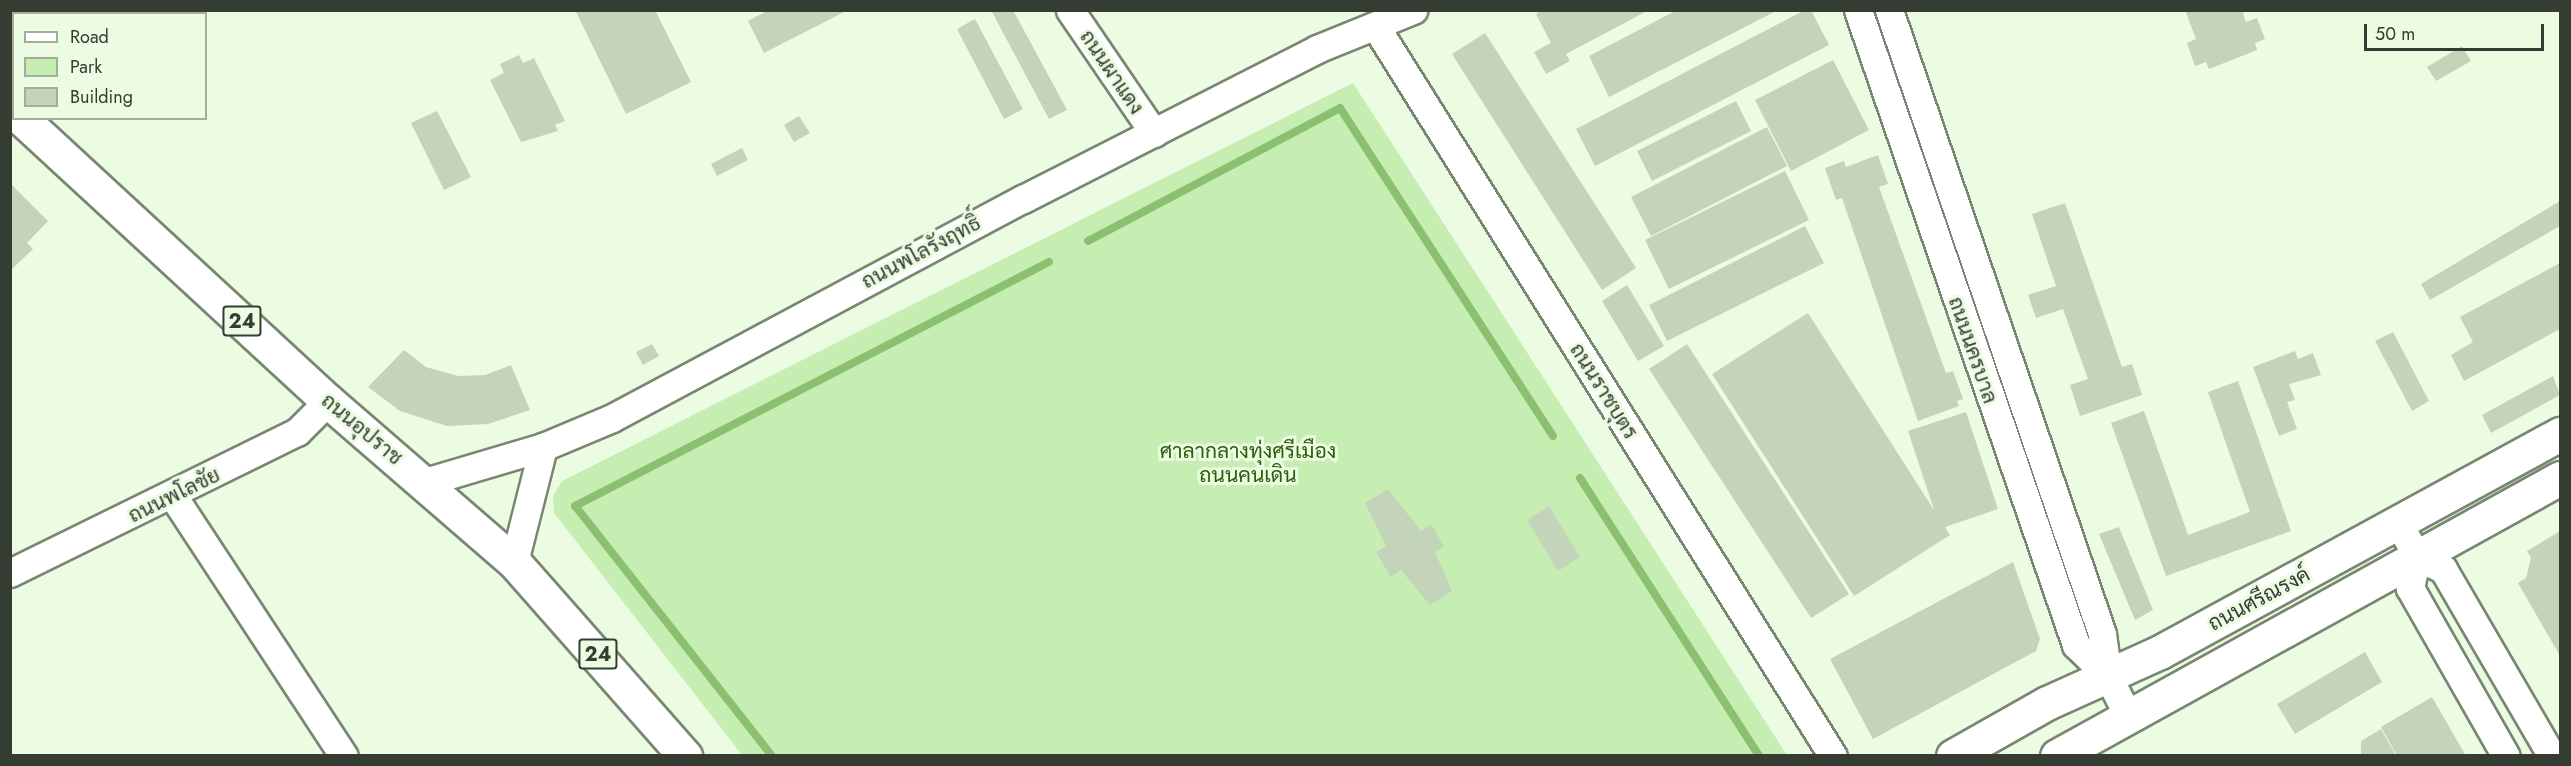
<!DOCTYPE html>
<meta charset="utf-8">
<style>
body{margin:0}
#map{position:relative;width:2571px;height:766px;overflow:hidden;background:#ebfce3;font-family:Jost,Sarabun,sans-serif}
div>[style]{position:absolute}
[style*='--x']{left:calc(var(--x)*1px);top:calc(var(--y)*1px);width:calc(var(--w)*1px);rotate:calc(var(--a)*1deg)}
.green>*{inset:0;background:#c6eeb3}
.stream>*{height:8px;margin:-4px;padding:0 4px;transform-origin:4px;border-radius:4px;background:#8bc070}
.building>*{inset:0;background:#c3d4bb}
.roads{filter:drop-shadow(2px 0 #788771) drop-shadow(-2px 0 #788771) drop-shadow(0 2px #788771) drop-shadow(0 -2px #788771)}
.minor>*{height:27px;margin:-13.5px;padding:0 13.5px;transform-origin:13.5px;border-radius:13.5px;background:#fff}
.major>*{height:33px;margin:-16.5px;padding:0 16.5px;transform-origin:16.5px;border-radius:16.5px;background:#fff}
span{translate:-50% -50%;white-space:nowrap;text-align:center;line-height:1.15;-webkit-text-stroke:6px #ebfce3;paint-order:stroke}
.shield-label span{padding:2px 4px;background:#ebfce3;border:2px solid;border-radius:4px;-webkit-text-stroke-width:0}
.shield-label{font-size:20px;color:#353c32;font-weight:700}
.street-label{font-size:21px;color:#353c32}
.park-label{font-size:21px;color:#2e5e09}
.frame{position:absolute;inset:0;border:12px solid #353c32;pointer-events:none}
.legend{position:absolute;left:12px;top:12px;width:195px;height:108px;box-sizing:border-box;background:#ebfce3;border:2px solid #a2af9c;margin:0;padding:8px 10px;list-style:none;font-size:18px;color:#353c32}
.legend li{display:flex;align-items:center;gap:12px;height:30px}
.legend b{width:30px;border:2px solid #a2af9c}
.scale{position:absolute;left:2364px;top:24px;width:180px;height:27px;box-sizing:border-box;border:3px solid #353c32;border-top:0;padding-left:8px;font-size:18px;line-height:21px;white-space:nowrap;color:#353c32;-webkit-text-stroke:4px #ebfce3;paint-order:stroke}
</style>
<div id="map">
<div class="green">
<div style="clip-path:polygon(1353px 83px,1787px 755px,742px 755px,554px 513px,553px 496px,562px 481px)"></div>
</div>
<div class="stream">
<div style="--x:1088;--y:241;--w:285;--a:-27.8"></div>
<div style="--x:1340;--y:108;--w:391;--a:57"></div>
<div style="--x:1580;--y:478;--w:331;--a:57.2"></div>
<div style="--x:772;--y:756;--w:318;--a:-128.2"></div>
<div style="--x:575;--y:506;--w:533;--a:-27.24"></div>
</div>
<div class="building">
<div style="clip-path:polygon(575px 10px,655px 10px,691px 82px,626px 114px)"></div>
<div style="clip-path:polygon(769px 10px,848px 10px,764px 53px,748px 21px)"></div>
<div style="clip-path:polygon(991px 10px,1013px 10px,1067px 110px,1049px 119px)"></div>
<div style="clip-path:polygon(1542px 10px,1649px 10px,1566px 54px,1570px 61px,1546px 74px,1534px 52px,1551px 43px,1536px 14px)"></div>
<div style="clip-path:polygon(1677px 10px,1778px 10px,1609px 97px,1589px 56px)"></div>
<div style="clip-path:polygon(1805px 10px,1811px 10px,1829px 45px,1595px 166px,1576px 129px)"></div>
<div style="clip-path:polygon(2185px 10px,2242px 10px,2246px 22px,2257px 18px,2265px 39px,2255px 43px,2257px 50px,2209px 69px,2206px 62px,2195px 66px,2187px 43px,2196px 39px)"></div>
<div style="clip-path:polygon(975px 19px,1023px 109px,1004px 119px,957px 29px)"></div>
<div style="clip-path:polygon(1485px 33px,1636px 268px,1602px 290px,1452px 54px)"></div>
<div style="clip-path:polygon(2462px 46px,2471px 61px,2436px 81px,2427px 67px)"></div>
<div style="clip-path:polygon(519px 55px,523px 63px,534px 58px,565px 121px,555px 125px,558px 131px,521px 142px,490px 80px,504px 73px,500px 64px)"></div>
<div style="clip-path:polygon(1833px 60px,1869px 130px,1791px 171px,1755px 100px)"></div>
<div style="clip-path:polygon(1736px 101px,1751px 131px,1652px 181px,1637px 151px)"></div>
<div style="clip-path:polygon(437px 111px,471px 177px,444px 190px,411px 123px)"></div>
<div style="clip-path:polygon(799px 116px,810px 133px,794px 142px,784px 125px)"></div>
<div style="clip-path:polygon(1767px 127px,1787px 166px,1651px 236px,1631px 197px)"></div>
<div style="clip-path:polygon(742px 148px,748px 160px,717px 176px,711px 164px)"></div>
<div style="clip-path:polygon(1878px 155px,1888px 184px,1879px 187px,1946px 373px,1953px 371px,1963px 399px,1957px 401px,1959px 406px,1918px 421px,1842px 198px,1836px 200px,1825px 168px,1844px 161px,1846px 167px)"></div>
<div style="clip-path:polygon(1785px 171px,1809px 220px,1669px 289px,1645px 240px)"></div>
<div style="clip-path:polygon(10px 183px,48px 221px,27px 243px,33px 249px,10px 271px)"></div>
<div style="clip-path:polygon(2560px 201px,2560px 226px,2430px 300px,2421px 284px)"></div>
<div style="clip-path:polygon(2065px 203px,2122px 367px,2132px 364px,2142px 395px,2080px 416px,2070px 385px,2088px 379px,2063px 309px,2036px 318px,2028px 295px,2056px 286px,2032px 214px)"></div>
<div style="clip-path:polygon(1805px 226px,1824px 263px,1667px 341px,1649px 305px)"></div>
<div style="clip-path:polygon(2560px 263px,2560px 329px,2464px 381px,2451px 355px,2473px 342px,2460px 317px)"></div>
<div style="clip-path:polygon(1627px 285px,1664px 346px,1638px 361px,1602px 301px)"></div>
<div style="clip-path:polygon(1808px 313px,1934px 510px,1908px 431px,1966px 412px,1998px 509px,1945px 527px,1950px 535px,1854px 596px,1712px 374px)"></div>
<div style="clip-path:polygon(2393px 332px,2429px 401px,2412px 411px,2375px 341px)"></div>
<div style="clip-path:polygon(652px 344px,659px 356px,643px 365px,636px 352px)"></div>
<div style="clip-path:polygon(1687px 344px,1849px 594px,1811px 618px,1649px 369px)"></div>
<div style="clip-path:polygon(404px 350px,426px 367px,458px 376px,485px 375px,511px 365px,530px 410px,488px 424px,447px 426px,400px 411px,368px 387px)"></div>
<div style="clip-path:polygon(2295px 351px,2298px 359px,2313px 353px,2321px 375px,2289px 384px,2295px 400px,2287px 402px,2297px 429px,2279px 436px,2253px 367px)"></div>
<div style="clip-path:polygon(2553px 376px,2560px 395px,2491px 433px,2482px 415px)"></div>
<div style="clip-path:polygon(2238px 381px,2291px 531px,2166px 576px,2111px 423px,2144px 411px,2188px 535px,2250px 512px,2208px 392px)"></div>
<div style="clip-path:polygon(1388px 489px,1421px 531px,1431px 524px,1444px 546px,1435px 552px,1452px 591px,1430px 605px,1401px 570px,1391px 577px,1376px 552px,1386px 546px,1365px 503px)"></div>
<div style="clip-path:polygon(1549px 506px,1580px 557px,1558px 571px,1527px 520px)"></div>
<div style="clip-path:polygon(2119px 527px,2153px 610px,2135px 620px,2099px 534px)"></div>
<div style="clip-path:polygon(2560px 531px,2560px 656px,2518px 583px,2526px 578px,2531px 558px,2527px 551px)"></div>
<div style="clip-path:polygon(2013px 562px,2040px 639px,2036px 651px,1873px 739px,1830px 659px)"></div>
<div style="clip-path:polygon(2365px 652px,2382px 682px,2295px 734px,2277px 704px)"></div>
<div style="clip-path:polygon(2432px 697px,2466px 756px,2397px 756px,2381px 727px)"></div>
<div style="clip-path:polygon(2381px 729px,2396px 756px,2361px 756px,2361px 741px)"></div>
</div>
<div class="roads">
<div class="minor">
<div style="--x:1070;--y:10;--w:149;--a:55.7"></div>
<div style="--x:1858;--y:10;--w:671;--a:71.05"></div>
<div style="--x:2076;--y:645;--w:45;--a:44.1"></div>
<div style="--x:1889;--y:10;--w:659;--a:71.15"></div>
<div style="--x:2102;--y:634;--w:42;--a:81.9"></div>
<div style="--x:2108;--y:676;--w:45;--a:63.4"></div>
<div style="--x:1376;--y:27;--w:860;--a:57.92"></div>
<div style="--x:425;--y:482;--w:123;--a:-16.5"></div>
<div style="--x:543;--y:447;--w:75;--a:-22.8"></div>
<div style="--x:612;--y:418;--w:466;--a:-28.1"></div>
<div style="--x:1023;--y:199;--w:330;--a:-27"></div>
<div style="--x:1317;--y:49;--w:104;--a:-22.1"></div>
<div style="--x:173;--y:496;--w:311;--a:56.7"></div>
<div style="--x:2399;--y:524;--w:38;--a:61"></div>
<div style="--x:2417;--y:557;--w:29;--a:25"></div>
<div style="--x:2443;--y:569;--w:216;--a:59.8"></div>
<div style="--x:2417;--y:557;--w:32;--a:103"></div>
<div style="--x:2410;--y:588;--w:193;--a:60.3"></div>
<div style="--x:514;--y:562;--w:119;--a:-75.8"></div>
<div style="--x:10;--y:573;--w:320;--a:-26.2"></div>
<div style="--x:297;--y:432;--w:44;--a:-45"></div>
</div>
<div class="major">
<div style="--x:21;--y:118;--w:418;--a:42.7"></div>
<div style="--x:328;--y:401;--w:246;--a:40.9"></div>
<div style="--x:514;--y:562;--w:259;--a:48.6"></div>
<div style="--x:1953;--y:756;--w:108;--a:-29.4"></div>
<div style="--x:2047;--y:703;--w:124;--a:-24.3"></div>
<div style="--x:2160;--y:652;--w:456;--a:-28.6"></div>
<div style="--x:2057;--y:756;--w:575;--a:-28.93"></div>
</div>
</div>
<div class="shield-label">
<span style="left:242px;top:321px">24</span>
<span style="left:598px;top:654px">24</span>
</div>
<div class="street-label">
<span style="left:1112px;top:72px;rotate:56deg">ถนนผาแดง</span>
<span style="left:921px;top:252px;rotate:-28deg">ถนนพโลรังฤทธิ์</span>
<span style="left:1973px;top:350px;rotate:71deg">ถนนนครบาล</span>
<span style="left:1604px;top:391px;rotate:58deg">ถนนราชบุตร</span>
<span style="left:362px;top:429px;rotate:40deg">ถนนอุปราช</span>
<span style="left:174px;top:495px;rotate:-26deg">ถนนพโลชัย</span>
<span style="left:2259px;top:599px;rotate:-28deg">ถนนศรีณรงค์</span>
</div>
<div class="park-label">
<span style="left:1248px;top:463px">ศาลากลางทุ่งศรีเมือง<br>ถนนคนเดิน</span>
</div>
<div class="frame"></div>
<ul class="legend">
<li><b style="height:8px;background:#fff"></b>Road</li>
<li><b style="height:16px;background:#c6eeb3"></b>Park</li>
<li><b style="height:16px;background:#c3d4bb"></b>Building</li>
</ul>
<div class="scale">50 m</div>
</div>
